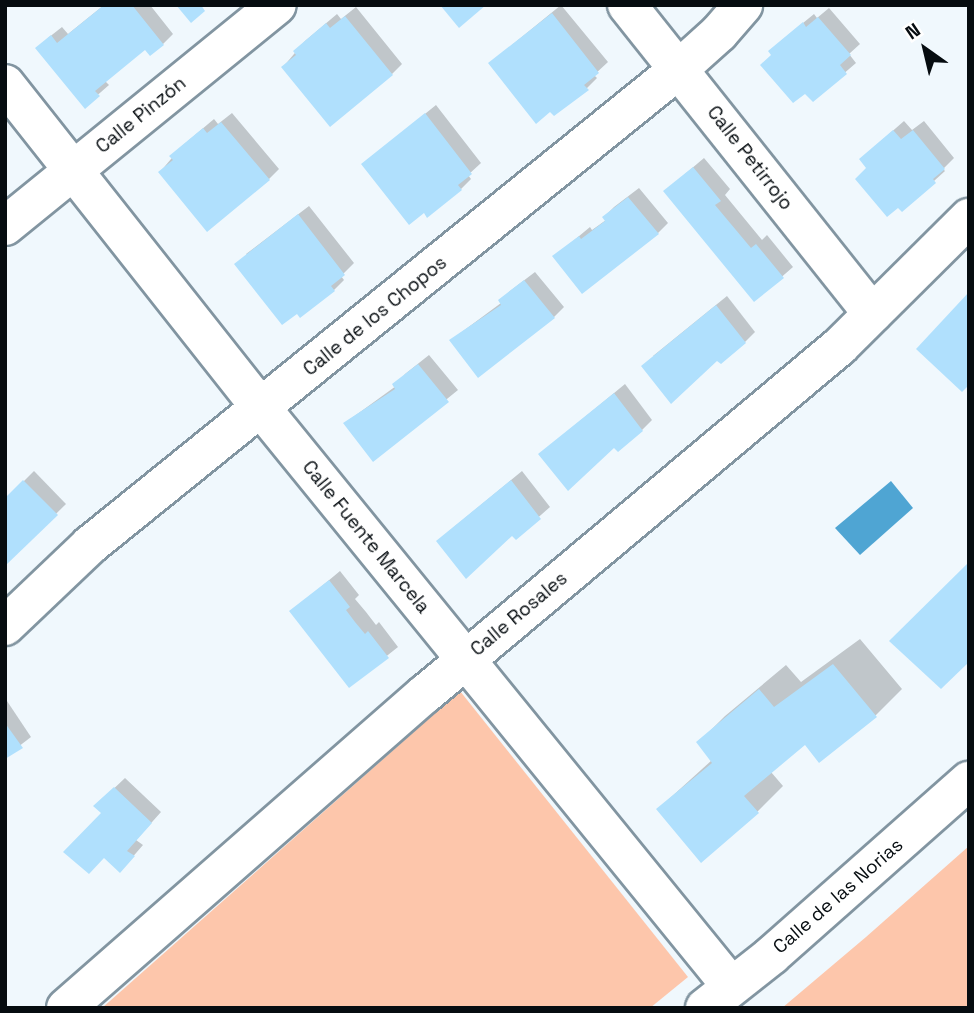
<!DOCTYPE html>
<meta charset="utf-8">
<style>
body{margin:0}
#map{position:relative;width:974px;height:1013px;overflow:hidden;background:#f0f8fd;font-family:"Space Grotesk",sans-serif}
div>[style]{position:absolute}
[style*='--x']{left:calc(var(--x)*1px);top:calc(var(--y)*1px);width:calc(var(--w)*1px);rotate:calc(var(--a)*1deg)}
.green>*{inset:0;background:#fdc6ab}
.water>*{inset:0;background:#4fa5d3}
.shadow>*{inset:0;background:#0003}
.building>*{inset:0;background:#b0e0fd}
.roads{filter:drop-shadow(2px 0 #8295a1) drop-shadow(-2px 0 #8295a1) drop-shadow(0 2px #8295a1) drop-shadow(0 -2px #8295a1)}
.minor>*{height:38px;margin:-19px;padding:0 19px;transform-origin:19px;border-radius:19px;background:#fff}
span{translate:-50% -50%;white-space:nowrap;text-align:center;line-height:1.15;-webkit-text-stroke:7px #fff;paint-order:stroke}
.street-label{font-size:19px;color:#060c10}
.frame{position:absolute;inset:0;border:7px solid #060c10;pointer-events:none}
.north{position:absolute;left:890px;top:14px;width:70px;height:70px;-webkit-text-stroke:5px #fff;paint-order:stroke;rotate:326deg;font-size:19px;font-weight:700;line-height:28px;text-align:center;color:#060c10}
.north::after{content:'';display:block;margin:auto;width:24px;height:32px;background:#060c10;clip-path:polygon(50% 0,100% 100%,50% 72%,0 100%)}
</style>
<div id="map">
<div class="green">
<div style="clip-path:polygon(460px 691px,688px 977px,650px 1008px,102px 1008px)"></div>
<div style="clip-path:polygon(969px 846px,969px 1008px,782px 1008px,866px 937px)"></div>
</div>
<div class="water">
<div style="clip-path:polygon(891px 481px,913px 508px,860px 555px,835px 528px)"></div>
</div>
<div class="shadow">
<div style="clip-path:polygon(104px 5px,150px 5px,173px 34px,163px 44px,145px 48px,105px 81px,109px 85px,85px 106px,48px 38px,62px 27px,68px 34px)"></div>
<div style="clip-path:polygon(561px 5px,608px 62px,594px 75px,597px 78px,587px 88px,554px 114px,490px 63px)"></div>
<div style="clip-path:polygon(356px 7px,402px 64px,392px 74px,283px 67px,305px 41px,337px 14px,341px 19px)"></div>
<div style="clip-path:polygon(829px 8px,860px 44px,849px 54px,856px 63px,813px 100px,773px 54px,781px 41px,814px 14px,817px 18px)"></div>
<div style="clip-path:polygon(436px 105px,481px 163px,468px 175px,471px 179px,461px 189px,363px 164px)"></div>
<div style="clip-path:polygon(232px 113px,279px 169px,269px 179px,160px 172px,182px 146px,214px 119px,218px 124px)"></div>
<div style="clip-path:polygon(904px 121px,912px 130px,924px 121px,954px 158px,943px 169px,945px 171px,902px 210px,868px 168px,872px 149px)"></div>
<div style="clip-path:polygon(704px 158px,730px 189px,725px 195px,762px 240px,767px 235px,793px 267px,755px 300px,665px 191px)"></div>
<div style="clip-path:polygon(639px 188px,668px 223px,658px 233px,555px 256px,590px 227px,592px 230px,606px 220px,604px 217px,614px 207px)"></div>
<div style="clip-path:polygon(309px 206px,354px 263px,341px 276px,344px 280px,334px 290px,297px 311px,246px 254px)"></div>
<div style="clip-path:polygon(535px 272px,564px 307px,554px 317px,451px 340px,501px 303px,500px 301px,510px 291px)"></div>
<div style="clip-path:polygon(727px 296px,755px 332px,745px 342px,717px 358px,653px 356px)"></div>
<div style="clip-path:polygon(429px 355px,458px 390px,373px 459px,345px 423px,396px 386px,405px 374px)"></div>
<div style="clip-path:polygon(625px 384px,652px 420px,642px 430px,618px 450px,614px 446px,540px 454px)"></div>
<div style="clip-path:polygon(34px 471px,66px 504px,5px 564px,5px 500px)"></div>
<div style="clip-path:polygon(522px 471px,550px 507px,516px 537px,512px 534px,448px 532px)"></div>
<div style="clip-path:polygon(340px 571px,359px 595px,355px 599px,366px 612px,376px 625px,379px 622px,398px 647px,349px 686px,292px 611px)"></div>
<div style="clip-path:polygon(860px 639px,902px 689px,876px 715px,819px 760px,805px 743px,771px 772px,783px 786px,757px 812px,658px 809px,712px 760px,699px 742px,725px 716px,786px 665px,801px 682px)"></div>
<div style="clip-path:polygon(5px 698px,31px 737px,5px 757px)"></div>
<div style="clip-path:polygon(125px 778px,161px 812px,136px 840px,143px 845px,130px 860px,104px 856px,106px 796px)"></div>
</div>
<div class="building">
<div style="clip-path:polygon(104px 5px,132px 5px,164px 45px,150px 56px,145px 50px,95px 91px,100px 96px,85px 109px,35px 48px,51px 35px,57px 43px)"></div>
<div style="clip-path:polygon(176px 5px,201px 5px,205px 11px,191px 23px)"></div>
<div style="clip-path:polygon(440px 5px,486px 5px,459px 28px)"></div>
<div style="clip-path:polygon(552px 13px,599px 73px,584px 85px,589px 90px,554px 116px,550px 112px,536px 124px,488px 63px)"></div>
<div style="clip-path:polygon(345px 16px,393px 75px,330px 127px,281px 67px,296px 55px,293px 51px,326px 23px,330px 28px)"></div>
<div style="clip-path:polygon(818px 17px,851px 55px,840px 65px,847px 74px,813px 102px,805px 94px,793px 103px,760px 65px,771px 55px,768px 51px,803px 22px,806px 27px)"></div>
<div style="clip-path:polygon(425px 113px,472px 174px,458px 185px,462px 190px,427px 218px,424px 213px,409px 225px,361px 164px)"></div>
<div style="clip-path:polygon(221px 122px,270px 180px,207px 232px,158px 172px,173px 160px,169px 156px,203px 128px,207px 133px)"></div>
<div style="clip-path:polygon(893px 130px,901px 139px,913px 130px,945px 169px,933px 179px,936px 183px,902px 212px,898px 208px,887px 217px,855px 179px,866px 168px,859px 159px)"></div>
<div style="clip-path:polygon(693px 167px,721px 201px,715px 205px,751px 248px,756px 244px,784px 278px,754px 302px,663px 191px)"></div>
<div style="clip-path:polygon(628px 197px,659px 234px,582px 294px,552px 256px,579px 236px,581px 239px,605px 221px,602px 217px)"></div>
<div style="clip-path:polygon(298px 214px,345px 275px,331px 286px,335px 291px,300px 318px,297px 314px,282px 325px,234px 264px)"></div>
<div style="clip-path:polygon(524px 280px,555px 318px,478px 378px,449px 340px,501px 305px,498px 300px)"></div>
<div style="clip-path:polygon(969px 292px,969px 385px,962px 392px,916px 349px)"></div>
<div style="clip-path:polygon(716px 305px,746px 343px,721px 364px,717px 361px,671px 404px,641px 366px)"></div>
<div style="clip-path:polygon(418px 364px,449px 402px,373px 462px,343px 423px,395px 389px,392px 384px)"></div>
<div style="clip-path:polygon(614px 393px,643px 431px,618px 452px,614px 448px,568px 491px,538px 454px)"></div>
<div style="clip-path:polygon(23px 480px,58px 515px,5px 566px,5px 498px)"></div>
<div style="clip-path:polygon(511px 480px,541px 519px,516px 540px,512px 536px,466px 579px,436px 541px)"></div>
<div style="clip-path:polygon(969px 562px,969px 662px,941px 689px,889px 641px)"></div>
<div style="clip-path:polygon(329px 580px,350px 607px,346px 610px,355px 622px,365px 634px,368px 631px,389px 658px,349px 688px,289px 611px)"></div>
<div style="clip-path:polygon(833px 664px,877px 717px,819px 763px,805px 745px,744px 796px,759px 813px,701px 863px,656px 809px,712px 763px,696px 742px,759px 689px,774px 707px)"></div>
<div style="clip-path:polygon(5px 723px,23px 748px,5px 759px)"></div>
<div style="clip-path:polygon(114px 787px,152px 823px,127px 851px,135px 856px,120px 873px,104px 858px,89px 874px,63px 852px,101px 813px,93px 806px)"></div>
</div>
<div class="roads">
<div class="minor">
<div style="--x:627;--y:5;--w:394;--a:51.5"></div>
<div style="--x:5;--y:84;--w:414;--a:51.7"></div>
<div style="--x:262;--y:409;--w:744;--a:50.89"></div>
<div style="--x:5;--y:226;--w:350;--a:-39.1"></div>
<div style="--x:5;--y:626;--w:117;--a:-43.6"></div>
<div style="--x:90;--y:545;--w:757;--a:-38.94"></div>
<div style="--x:679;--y:69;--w:54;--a:-42"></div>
<div style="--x:719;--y:33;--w:37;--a:-49"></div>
<div style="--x:66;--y:1008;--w:477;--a:-41.2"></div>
<div style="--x:425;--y:694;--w:542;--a:-39.98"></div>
<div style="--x:840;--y:346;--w:182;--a:-44.8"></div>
<div style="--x:705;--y:1008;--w:85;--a:-38.3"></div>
<div style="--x:772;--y:955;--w:263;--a:-41.5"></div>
</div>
</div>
<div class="street-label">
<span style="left:141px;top:115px;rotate:-39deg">Calle Pinzón</span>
<span style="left:750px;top:158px;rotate:52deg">Calle Petirrojo</span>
<span style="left:375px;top:316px;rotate:-39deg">Calle de los Chopos</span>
<span style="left:366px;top:537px;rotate:51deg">Calle Fuente Marcela</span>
<span style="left:519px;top:614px;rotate:-40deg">Calle Rosales</span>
<span style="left:838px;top:896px;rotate:-41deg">Calle de las Norias</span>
</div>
<div class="frame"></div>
<div class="north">N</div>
</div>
